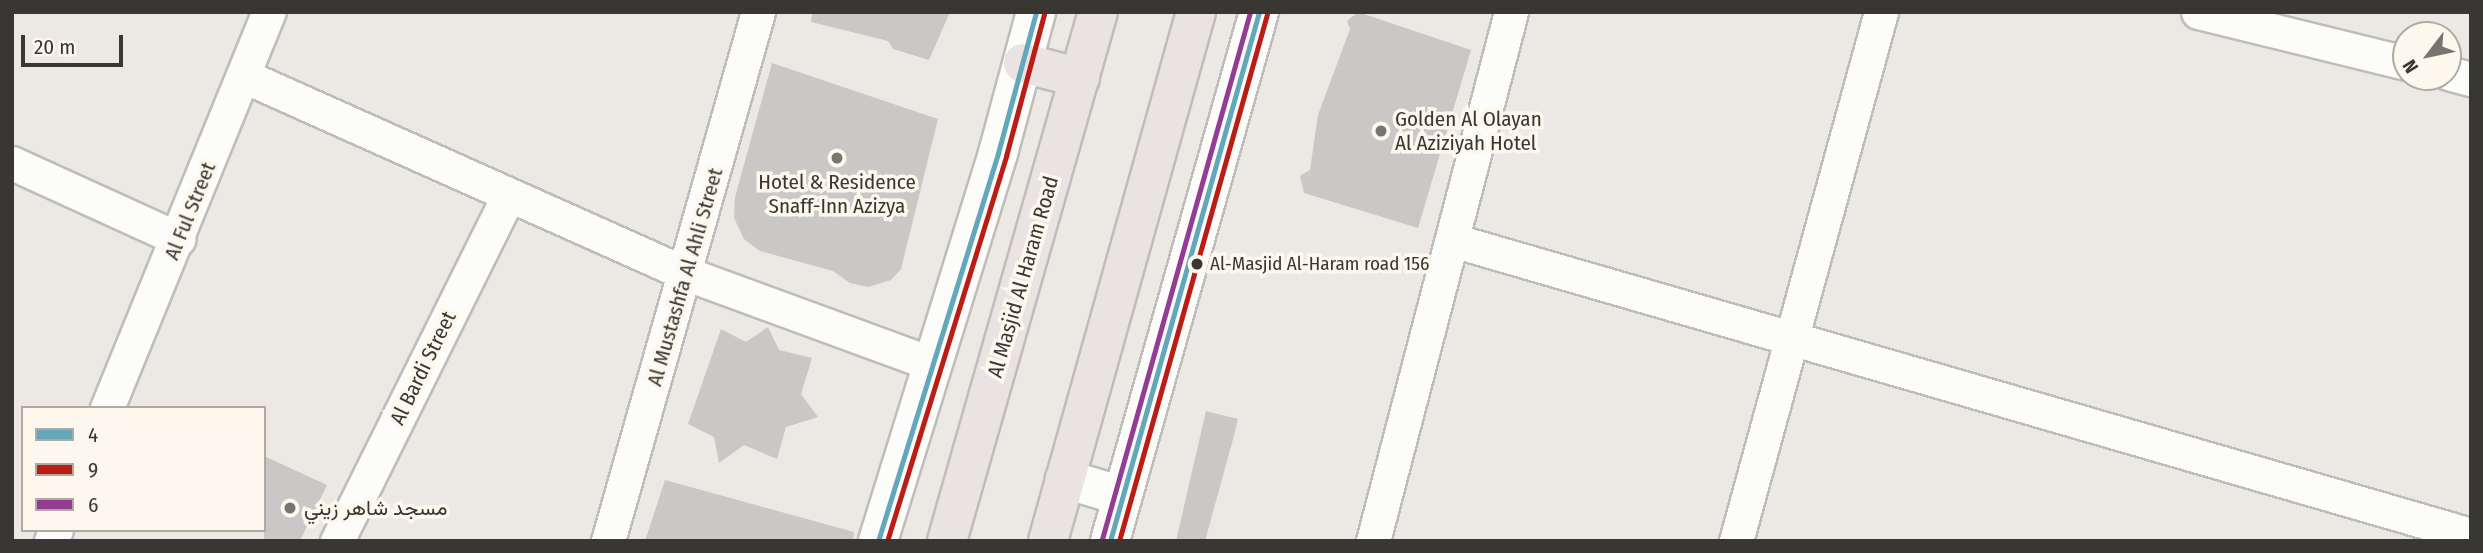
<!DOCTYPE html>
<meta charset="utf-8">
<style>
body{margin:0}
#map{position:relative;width:2483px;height:553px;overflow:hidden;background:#ece8e4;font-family:"Fira Sans Condensed",Vazirmatn,sans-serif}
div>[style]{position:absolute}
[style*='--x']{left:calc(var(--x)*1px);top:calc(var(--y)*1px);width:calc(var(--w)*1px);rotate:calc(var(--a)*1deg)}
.building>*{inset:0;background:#c9c8c7}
.roads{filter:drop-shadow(2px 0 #bfbdb9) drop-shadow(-2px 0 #bfbdb9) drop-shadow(0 2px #bfbdb9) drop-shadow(0 -2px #bfbdb9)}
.street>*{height:33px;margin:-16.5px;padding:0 16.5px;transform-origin:16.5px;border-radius:16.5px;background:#fcfcfb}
.secondary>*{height:38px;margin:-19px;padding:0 19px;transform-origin:19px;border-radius:19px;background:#fcfcfb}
.primary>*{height:38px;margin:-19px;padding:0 19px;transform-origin:19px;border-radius:19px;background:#e9e4e3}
.bus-1>*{height:5px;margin:-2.5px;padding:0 2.5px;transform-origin:2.5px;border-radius:2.5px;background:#62a8ba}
.bus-2>*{height:5px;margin:-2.5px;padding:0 2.5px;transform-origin:2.5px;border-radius:2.5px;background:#bc1c14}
.bus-3>*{height:5px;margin:-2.5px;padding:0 2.5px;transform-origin:2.5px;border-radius:2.5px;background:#943c94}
.dots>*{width:19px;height:19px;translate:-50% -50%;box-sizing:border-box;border:4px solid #fdf7ed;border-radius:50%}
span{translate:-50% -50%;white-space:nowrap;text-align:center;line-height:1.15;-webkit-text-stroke:7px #fdf7ed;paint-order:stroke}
.bus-label{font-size:19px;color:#393733}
.left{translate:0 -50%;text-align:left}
.poi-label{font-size:21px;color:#393733}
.street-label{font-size:21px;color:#393733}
.frame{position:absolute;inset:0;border:14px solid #393733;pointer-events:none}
.legend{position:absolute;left:21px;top:406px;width:245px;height:126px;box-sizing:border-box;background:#fdf7ed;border:2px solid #afaaa3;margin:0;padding:9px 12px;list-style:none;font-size:21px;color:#393733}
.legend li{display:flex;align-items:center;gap:14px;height:35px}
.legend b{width:35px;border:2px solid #afaaa3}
.north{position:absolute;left:2392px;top:21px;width:70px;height:70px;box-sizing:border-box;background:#fdf7ed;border:2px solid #afaaa3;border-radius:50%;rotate:238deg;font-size:19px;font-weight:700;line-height:28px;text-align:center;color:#393733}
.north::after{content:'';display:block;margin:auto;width:24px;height:32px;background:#787571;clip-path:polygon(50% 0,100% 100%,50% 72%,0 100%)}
.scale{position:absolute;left:21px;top:35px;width:102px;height:32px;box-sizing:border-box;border:4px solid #393733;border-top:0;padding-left:9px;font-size:21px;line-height:24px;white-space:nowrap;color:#393733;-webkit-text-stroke:5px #fdf7ed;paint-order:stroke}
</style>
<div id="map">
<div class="building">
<div style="clip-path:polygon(812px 12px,950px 12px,929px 60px,893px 49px,888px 41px,811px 22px)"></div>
<div style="clip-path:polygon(1358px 12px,1471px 50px,1418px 228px,1304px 193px,1300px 176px,1310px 170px,1318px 115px,1350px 29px,1347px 21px)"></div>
<div style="clip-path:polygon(772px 63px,938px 119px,901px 269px,891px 280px,868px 287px,850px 283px,833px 271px,760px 251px,744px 239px,734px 218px,735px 197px)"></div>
<div style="clip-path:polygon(768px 327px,779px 350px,812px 358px,801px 394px,818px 417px,786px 427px,777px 459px,744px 445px,719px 463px,714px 437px,688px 424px,721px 329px,746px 342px)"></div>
<div style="clip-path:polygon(1206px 411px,1238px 419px,1232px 443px,1205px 541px,1176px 541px)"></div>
<div style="clip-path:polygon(264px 456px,327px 485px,300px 541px,264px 541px)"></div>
<div style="clip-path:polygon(665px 480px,854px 532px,853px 541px,645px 541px)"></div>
</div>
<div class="roads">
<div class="street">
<div style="--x:2198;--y:12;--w:214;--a:13.8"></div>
<div style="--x:2448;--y:73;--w:24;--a:15"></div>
<div style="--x:244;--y:76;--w:485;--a:24.1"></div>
<div style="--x:687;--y:274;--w:259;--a:20.1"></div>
<div style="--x:12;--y:163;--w:183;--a:24.5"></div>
<div style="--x:1452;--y:240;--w:1061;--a:16.15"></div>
<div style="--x:107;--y:408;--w:428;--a:-67.8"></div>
<div style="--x:51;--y:541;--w:12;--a:-66"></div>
<div style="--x:337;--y:541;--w:386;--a:-63.6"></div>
<div style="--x:608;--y:541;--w:550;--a:-74.17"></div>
<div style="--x:1373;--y:541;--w:547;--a:-75.38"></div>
<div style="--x:1736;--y:541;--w:549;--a:-74.67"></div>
</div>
<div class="secondary">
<div style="--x:1065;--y:479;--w:59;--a:16.6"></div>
<div style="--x:878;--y:541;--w:406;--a:-72.8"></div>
<div style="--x:998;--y:153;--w:146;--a:-74.9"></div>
<div style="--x:1110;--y:541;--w:550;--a:-74.27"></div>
</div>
<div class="primary">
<div style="--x:1023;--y:63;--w:59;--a:14.7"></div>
<div style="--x:947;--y:541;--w:550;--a:-74.07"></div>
<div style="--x:1048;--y:541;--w:549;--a:-74.37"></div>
</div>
</div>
<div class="bus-1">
<div style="--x:878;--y:541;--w:406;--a:-72.8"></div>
<div style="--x:998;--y:153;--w:146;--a:-74.9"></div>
<div style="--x:1110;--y:541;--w:550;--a:-74.27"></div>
</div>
<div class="bus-2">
<div style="--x:887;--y:541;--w:403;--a:-72.8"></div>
<div style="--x:1006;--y:156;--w:147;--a:-75"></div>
<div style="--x:1119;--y:541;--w:547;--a:-74.31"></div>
</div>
<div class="bus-3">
<div style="--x:1102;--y:539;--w:547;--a:-74.31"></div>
</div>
<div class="dots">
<div style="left:1381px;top:131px;background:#787571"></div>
<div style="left:837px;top:158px;background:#787571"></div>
<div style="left:1197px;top:264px;background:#393733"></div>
<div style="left:290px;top:508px;background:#787571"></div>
</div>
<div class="bus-label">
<span class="left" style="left:1210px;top:264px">Al-Masjid Al-Haram road 156</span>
</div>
<div class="poi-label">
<span class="left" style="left:1395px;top:131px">Golden Al Olayan<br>Al Aziziyah Hotel</span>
<span style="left:837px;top:194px">Hotel &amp; Residence<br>Snaff-Inn Azizya</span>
<span class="left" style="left:304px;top:508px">مسجد شاهر زيني</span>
</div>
<div class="street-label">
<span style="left:190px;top:211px;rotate:-68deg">Al Ful Street</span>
<span style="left:685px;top:277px;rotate:-74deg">Al Mustashfa Al Ahli Street</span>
<span style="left:1023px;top:277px;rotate:-74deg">Al Masjid Al Haram Road</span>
<span style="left:423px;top:368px;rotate:-64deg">Al Bardi Street</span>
</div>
<div class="frame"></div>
<ul class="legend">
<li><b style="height:9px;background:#62a8ba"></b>4</li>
<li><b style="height:9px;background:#bc1c14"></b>9</li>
<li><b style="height:9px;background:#943c94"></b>6</li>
</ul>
<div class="north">N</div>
<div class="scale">20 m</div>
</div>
